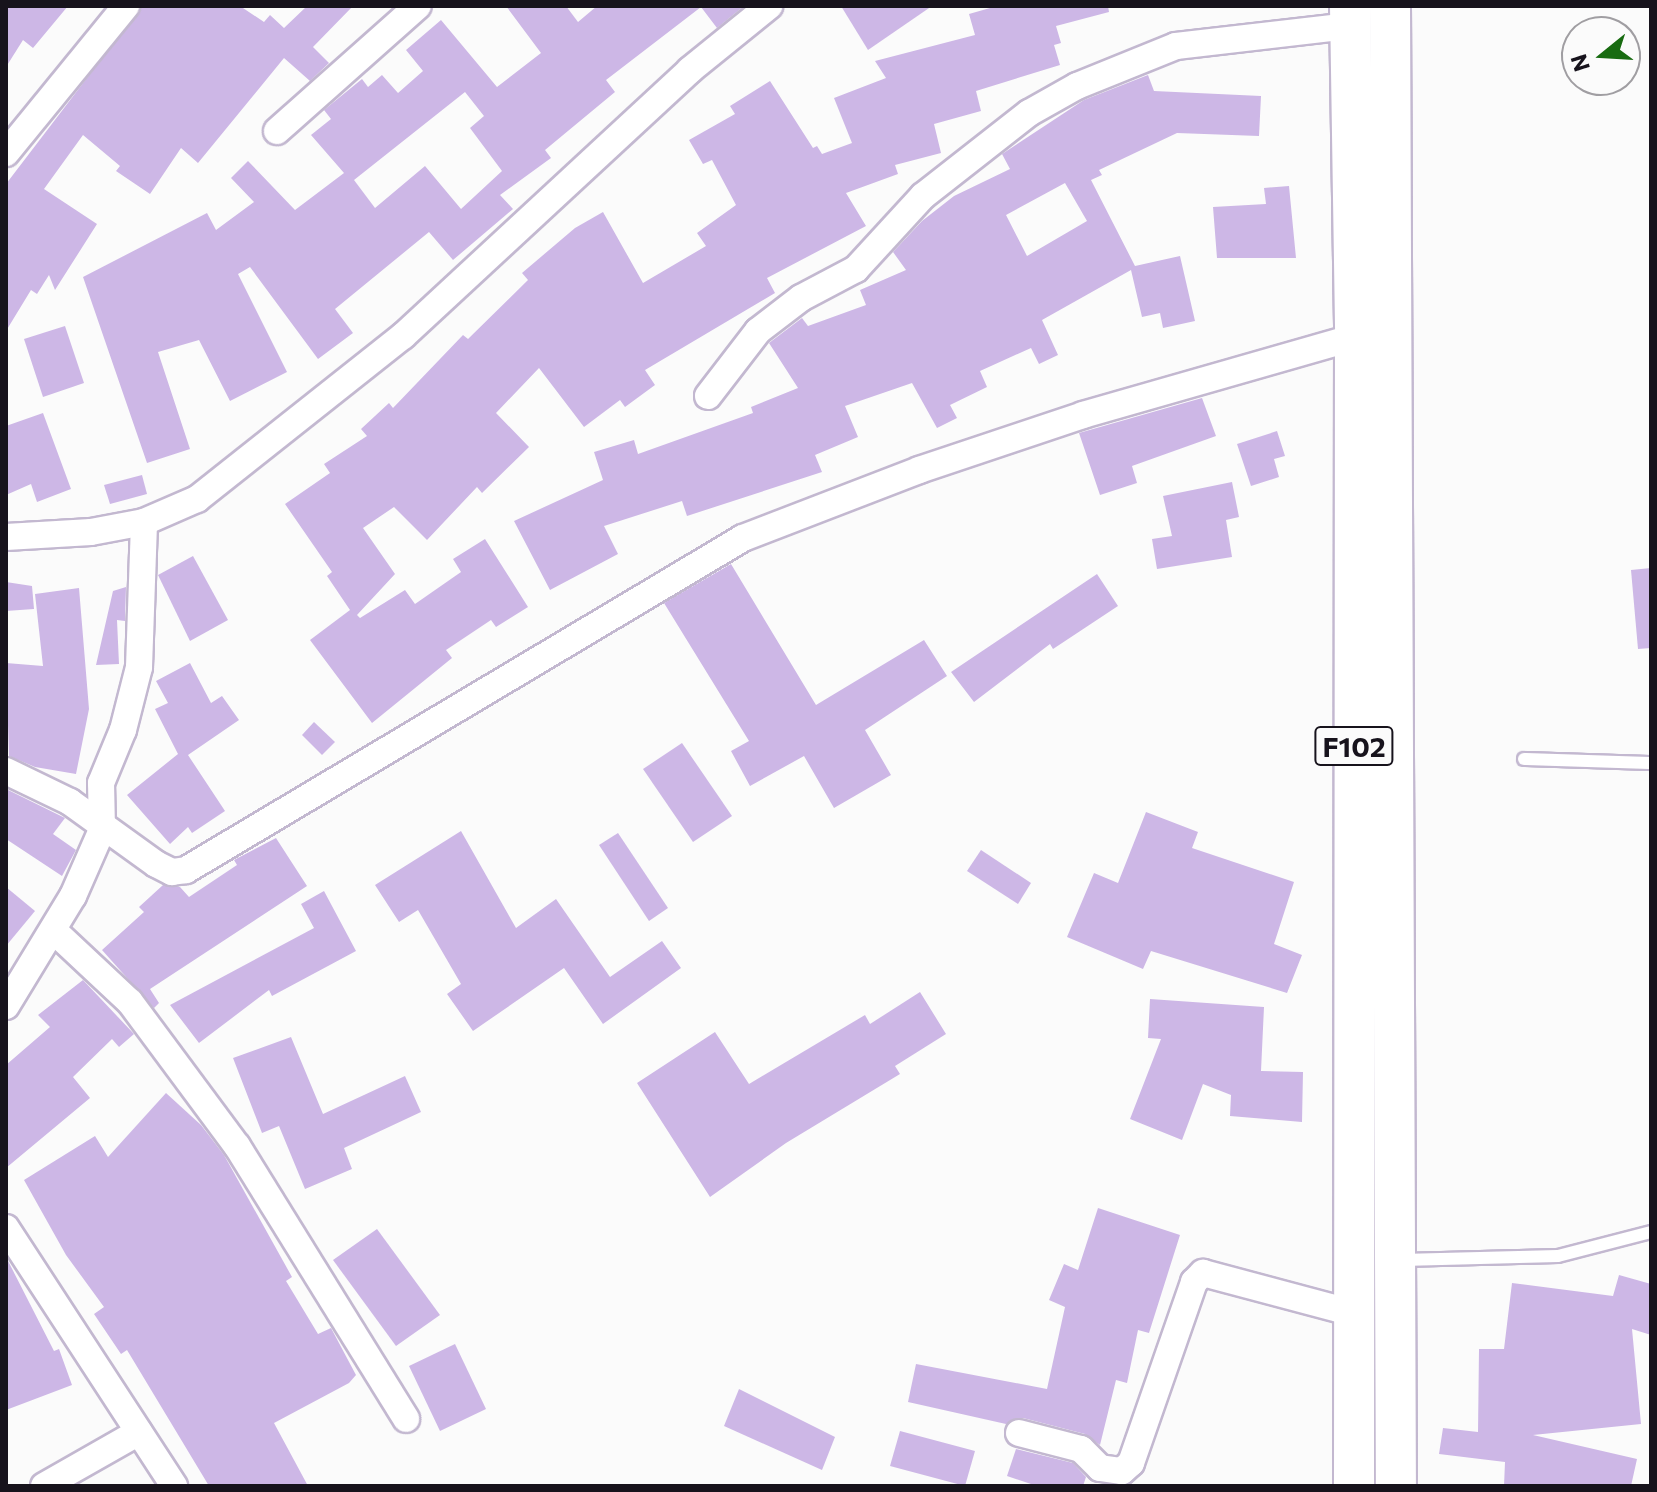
<!DOCTYPE html>
<style>
body{margin:0}
#map{position:relative;width:1657px;height:1492px;overflow:hidden;background:#fbfbfb;font-family:Commissioner,sans-serif}
div>[style]{position:absolute}
[style*='--x']{left:calc(var(--x)*1px);top:calc(var(--y)*1px);width:calc(var(--w)*1px);rotate:calc(var(--a)*1deg)}
.building>*{inset:0;background:#cdb7e6}
.roads{filter:drop-shadow(2px 0 #c3b8d0) drop-shadow(-2px 0 #c3b8d0) drop-shadow(0 2px #c3b8d0) drop-shadow(0 -2px #c3b8d0)}
.lane>*{height:12px;margin:-6px;padding:0 6px;transform-origin:6px;border-radius:6px;background:#fff}
.street>*{height:26px;margin:-13px;padding:0 13px;transform-origin:13px;border-radius:13px;background:#fff}
.primary>*{height:40px;margin:-20px;padding:0 20px;transform-origin:20px;border-radius:20px;background:#fff}
span{translate:-50% -50%;white-space:nowrap;text-align:center;line-height:1.15;-webkit-text-stroke:6px #fbfbfb;paint-order:stroke}
.shield-label span{padding:2px 6px;background:#fbfbfb;border:2px solid;border-radius:6px;-webkit-text-stroke-width:0}
.shield-label{font-size:28px;color:#17131c;font-weight:700}
.frame{position:absolute;inset:0;border:8px solid #17131c;pointer-events:none}
.north{position:absolute;left:1561px;top:16px;width:80px;height:80px;box-sizing:border-box;background:#fbfbfb;border:2px solid #a09ea2;border-radius:50%;rotate:252deg;font-size:22px;font-weight:700;line-height:32px;text-align:center;color:#17131c}
.north::after{content:'';display:block;margin:auto;width:28px;height:36px;background:#186b11;clip-path:polygon(50% 0,100% 100%,50% 72%,0 100%)}
</style>
<div id="map">
<div class="building">
<div style="clip-path:polygon(6px 6px,68px 6px,33px 48px,23px 40px,6px 67px)"></div>
<div style="clip-path:polygon(142px 6px,240px 6px,264px 22px,270px 15px,284px 28px,307px 6px,353px 6px,313px 47px,329px 63px,310px 81px,284px 58px,198px 163px,181px 148px,150px 194px,116px 171px,120px 166px,83px 135px,44px 189px,97px 224px,55px 290px,49px 275px,37px 294px,31px 290px,6px 331px,6px 184px)"></div>
<div style="clip-path:polygon(evenodd,506px 6px,566px 6px,578px 22px,597px 6px,744px 6px,717px 28px,701px 7px,606px 80px,615px 92px,545px 150px,551px 158px,500px 195px,513px 209px,453px 260px,429px 232px,335px 309px,353px 333px,318px 359px,250px 267px,238px 274px,287px 372px,230px 401px,199px 340px,158px 352px,190px 449px,147px 463px,83px 277px,207px 213px,216px 230px,254px 202px,231px 178px,248px 161px,295px 210px,344px 173px,311px 135px,331px 119px,324px 110px,362px 79px,368px 87px,382px 75px,398px 93px,423px 71px,406px 50px,441px 20px,497px 87px,541px 53px,506px 6px,465px 92px,484px 116px,470px 128px,502px 171px,461px 209px,425px 166px,375px 208px,354px 180px,465px 92px)"></div>
<div style="clip-path:polygon(841px 6px,932px 6px,868px 50px)"></div>
<div style="clip-path:polygon(997px 6px,1108px 6px,1109px 12px,1056px 26px,1061px 43px,1054px 45px,1060px 65px,976px 91px,981px 111px,934px 124px,941px 153px,895px 165px,898px 174px,846px 193px,866px 226px,767px 278px,775px 293px,645px 370px,655px 385px,625px 407px,620px 400px,584px 427px,539px 368px,496px 413px,529px 447px,482px 493px,477px 487px,427px 540px,394px 507px,363px 528px,395px 574px,357px 615px,360px 618px,405px 590px,415px 604px,461px 572px,453px 559px,485px 539px,528px 607px,496px 627px,491px 620px,446px 650px,452px 658px,372px 723px,310px 640px,350px 610px,327px 576px,332px 572px,285px 504px,330px 473px,324px 464px,367px 436px,361px 429px,389px 403px,393px 408px,463px 335px,468px 339px,528px 280px,522px 273px,575px 228px,603px 212px,643px 283px,706px 246px,697px 233px,736px 205px,712px 160px,703px 164px,689px 140px,735px 114px,730px 106px,770px 81px,813px 148px,817px 146px,822px 154px,852px 143px,834px 98px,886px 78px,875px 61px,975px 35px,969px 14px)"></div>
<div style="clip-path:polygon(evenodd,1148px 75px,1154px 91px,1261px 96px,1259px 136px,1177px 133px,1099px 170px,1102px 175px,1091px 180px,1135px 266px,1180px 256px,1195px 321px,1163px 328px,1160px 313px,1142px 317px,1131px 270px,1042px 320px,1058px 355px,1039px 364px,1031px 348px,980px 371px,987px 387px,950px 405px,957px 418px,937px 428px,912px 383px,845px 406px,858px 437px,815px 455px,822px 472px,687px 516px,682px 501px,604px 526px,618px 554px,550px 590px,514px 521px,603px 480px,594px 452px,634px 440px,638px 454px,753px 413px,751px 407px,798px 388px,769px 343px,802px 318px,808px 326px,866px 305px,860px 290px,906px 270px,893px 252px,922px 221px,954px 196px,1010px 169px,1002px 154px,1084px 100px,1148px 75px,1065px 183px,1087px 221px,1027px 256px,1006px 215px,1065px 183px)"></div>
<div style="clip-path:polygon(1289px 186px,1296px 258px,1217px 258px,1213px 207px,1266px 204px,1264px 188px)"></div>
<div style="clip-path:polygon(65px 326px,84px 383px,43px 397px,24px 339px)"></div>
<div style="clip-path:polygon(1202px 398px,1216px 436px,1132px 466px,1137px 483px,1100px 495px,1079px 433px)"></div>
<div style="clip-path:polygon(43px 413px,71px 489px,37px 502px,31px 484px,6px 495px,6px 426px)"></div>
<div style="clip-path:polygon(1277px 431px,1285px 456px,1274px 459px,1279px 477px,1251px 486px,1237px 444px)"></div>
<div style="clip-path:polygon(142px 475px,147px 494px,110px 504px,104px 485px)"></div>
<div style="clip-path:polygon(1232px 482px,1239px 517px,1226px 520px,1232px 557px,1157px 569px,1152px 539px,1172px 536px,1163px 496px)"></div>
<div style="clip-path:polygon(193px 556px,228px 620px,190px 641px,158px 575px)"></div>
<div style="clip-path:polygon(731px 564px,816px 705px,924px 640px,947px 676px,865px 730px,891px 775px,834px 808px,804px 756px,750px 786px,731px 751px,749px 741px,664px 603px)"></div>
<div style="clip-path:polygon(1651px 568px,1651px 648px,1638px 649px,1631px 570px)"></div>
<div style="clip-path:polygon(1097px 574px,1118px 606px,1053px 649px,1050px 644px,974px 702px,951px 672px)"></div>
<div style="clip-path:polygon(6px 582px,32px 586px,34px 609px,6px 611px)"></div>
<div style="clip-path:polygon(126px 587px,125px 621px,117px 620px,119px 664px,96px 665px,113px 591px)"></div>
<div style="clip-path:polygon(79px 588px,89px 709px,76px 774px,35px 767px,9px 756px,6px 663px,43px 666px,35px 594px)"></div>
<div style="clip-path:polygon(190px 663px,211px 703px,222px 696px,239px 720px,188px 755px,225px 811px,192px 833px,188px 827px,170px 844px,127px 795px,178px 754px,155px 709px,168px 703px,156px 681px)"></div>
<div style="clip-path:polygon(314px 722px,335px 742px,322px 755px,302px 735px)"></div>
<div style="clip-path:polygon(682px 743px,732px 816px,693px 842px,643px 769px)"></div>
<div style="clip-path:polygon(6px 789px,65px 818px,53px 834px,76px 850px,62px 876px,6px 839px)"></div>
<div style="clip-path:polygon(1146px 812px,1198px 832px,1192px 848px,1294px 882px,1274px 944px,1302px 955px,1287px 993px,1151px 951px,1143px 969px,1067px 937px,1094px 873px,1118px 883px)"></div>
<div style="clip-path:polygon(461px 831px,516px 928px,556px 899px,610px 977px,662px 941px,681px 968px,603px 1024px,564px 968px,473px 1031px,447px 994px,461px 984px,418px 910px,399px 922px,375px 885px)"></div>
<div style="clip-path:polygon(618px 833px,668px 908px,649px 921px,599px 845px)"></div>
<div style="clip-path:polygon(276px 838px,307px 886px,150px 989px,159px 1003px,154px 1008px,102px 950px,144px 912px,139px 907px,163px 885px,180px 887px,189px 897px,237px 865px,234px 860px)"></div>
<div style="clip-path:polygon(981px 850px,1031px 883px,1018px 904px,967px 871px)"></div>
<div style="clip-path:polygon(6px 887px,35px 911px,6px 946px)"></div>
<div style="clip-path:polygon(324px 891px,356px 951px,272px 996px,269px 990px,199px 1043px,170px 1005px,314px 928px,301px 904px)"></div>
<div style="clip-path:polygon(83px 980px,134px 1034px,119px 1047px,112px 1039px,73px 1077px,90px 1098px,6px 1168px,6px 1065px,50px 1027px,38px 1015px)"></div>
<div style="clip-path:polygon(920px 992px,946px 1034px,895px 1066px,900px 1074px,786px 1143px,710px 1197px,637px 1083px,715px 1032px,749px 1084px,865px 1015px,870px 1024px)"></div>
<div style="clip-path:polygon(1150px 999px,1264px 1007px,1261px 1071px,1303px 1072px,1302px 1122px,1230px 1116px,1231px 1095px,1203px 1084px,1182px 1140px,1130px 1119px,1161px 1039px,1148px 1038px)"></div>
<div style="clip-path:polygon(291px 1037px,323px 1114px,405px 1076px,421px 1112px,344px 1148px,352px 1169px,305px 1189px,279px 1126px,262px 1133px,233px 1058px)"></div>
<div style="clip-path:polygon(166px 1093px,201px 1125px,224px 1155px,292px 1277px,286px 1281px,318px 1334px,331px 1328px,356px 1375px,349px 1383px,274px 1423px,308px 1486px,209px 1486px,127px 1350px,121px 1354px,94px 1314px,104px 1307px,66px 1255px,24px 1180px,95px 1136px,108px 1157px)"></div>
<div style="clip-path:polygon(1098px 1208px,1180px 1235px,1149px 1333px,1138px 1330px,1127px 1383px,1116px 1380px,1100px 1445px,1085px 1434px,1023px 1418px,1006px 1424px,908px 1402px,916px 1364px,1047px 1389px,1065px 1307px,1049px 1300px,1064px 1264px,1078px 1270px)"></div>
<div style="clip-path:polygon(377px 1229px,440px 1315px,396px 1346px,333px 1260px)"></div>
<div style="clip-path:polygon(6px 1257px,54px 1351px,59px 1349px,72px 1385px,6px 1410px)"></div>
<div style="clip-path:polygon(1619px 1275px,1651px 1284px,1651px 1335px,1632px 1329px,1641px 1424px,1533px 1435px,1637px 1459px,1631px 1486px,1504px 1486px,1505px 1462px,1439px 1454px,1443px 1428px,1478px 1432px,1479px 1349px,1504px 1349px,1512px 1283px,1613px 1296px)"></div>
<div style="clip-path:polygon(455px 1344px,486px 1409px,440px 1431px,409px 1366px)"></div>
<div style="clip-path:polygon(739px 1389px,835px 1437px,822px 1470px,724px 1426px)"></div>
<div style="clip-path:polygon(900px 1431px,975px 1451px,965px 1486px,890px 1466px)"></div>
<div style="clip-path:polygon(1016px 1449px,1073px 1463px,1086px 1477px,1083px 1486px,1037px 1486px,1007px 1476px)"></div>
</div>
<div class="roads">
<div class="lane">
<div style="--x:1524;--y:759;--w:127;--a:1.8"></div>
<div style="--x:1402;--y:1260;--w:156;--a:-1.5"></div>
<div style="--x:1558;--y:1256;--w:96;--a:-14.5"></div>
</div>
<div class="street">
<div style="--x:277;--y:131;--w:188;--a:-41.6"></div>
<div style="--x:6;--y:153;--w:190;--a:-50.8"></div>
<div style="--x:708;--y:396;--w:82;--a:-52.4"></div>
<div style="--x:758;--y:331;--w:54;--a:-37.5"></div>
<div style="--x:801;--y:298;--w:62;--a:-27.8"></div>
<div style="--x:856;--y:269;--w:99;--a:-47.5"></div>
<div style="--x:923;--y:196;--w:135;--a:-38.1"></div>
<div style="--x:1029;--y:113;--w:55;--a:-29.4"></div>
<div style="--x:1077;--y:86;--w:107;--a:-22"></div>
<div style="--x:1176;--y:46;--w:175;--a:-6.6"></div>
<div style="--x:6;--y:537;--w:85;--a:-3.4"></div>
<div style="--x:91;--y:532;--w:54;--a:-10.7"></div>
<div style="--x:144;--y:522;--w:58;--a:-23.5"></div>
<div style="--x:197;--y:499;--w:263;--a:-38.4"></div>
<div style="--x:403;--y:336;--w:391;--a:-42.8"></div>
<div style="--x:690;--y:70;--w:102;--a:-39"></div>
<div style="--x:6;--y:771;--w:71;--a:25.8"></div>
<div style="--x:70;--y:802;--w:106;--a:35.8"></div>
<div style="--x:156;--y:864;--w:18;--a:27"></div>
<div style="--x:172;--y:872;--w:14;--a:-8"></div>
<div style="--x:186;--y:870;--w:648;--a:-30.8"></div>
<div style="--x:743;--y:538;--w:189;--a:-21.1"></div>
<div style="--x:919;--y:470;--w:173;--a:-18.5"></div>
<div style="--x:1083;--y:415;--w:283;--a:-16"></div>
<div style="--x:53;--y:930;--w:105;--a:43.1"></div>
<div style="--x:130;--y:1002;--w:179;--a:53.4"></div>
<div style="--x:237;--y:1146;--w:321;--a:58.2"></div>
<div style="--x:6;--y:1006;--w:129;--a:-58.7"></div>
<div style="--x:73;--y:896;--w:72;--a:-66.3"></div>
<div style="--x:102;--y:830;--w:47;--a:-91.2"></div>
<div style="--x:101;--y:783;--w:57;--a:-67.5"></div>
<div style="--x:123;--y:730;--w:65;--a:-75.7"></div>
<div style="--x:139;--y:667;--w:145;--a:-88"></div>
<div style="--x:6;--y:1228;--w:308;--a:56.9"></div>
<div style="--x:1019;--y:1433;--w:64;--a:14.5"></div>
<div style="--x:1081;--y:1449;--w:27;--a:45"></div>
<div style="--x:1100;--y:1468;--w:22;--a:8"></div>
<div style="--x:1122;--y:1471;--w:12;--a:-42"></div>
<div style="--x:1131;--y:1463;--w:192;--a:-70.8"></div>
<div style="--x:1194;--y:1282;--w:13;--a:-45"></div>
<div style="--x:1203;--y:1273;--w:155;--a:14.9"></div>
<div style="--x:44;--y:1486;--w:109;--a:-29.6"></div>
</div>
<div class="primary">
<div style="--x:1350;--y:6;--w:331;--a:89.1"></div>
<div style="--x:1355;--y:337;--w:1149;--a:90.05"></div>
<div style="--x:1390;--y:6;--w:1480;--a:89.77"></div>
</div>
</div>
<div class="shield-label">
<span style="left:1354px;top:746px">F102</span>
</div>
<div class="frame"></div>
<div class="north">N</div>
</div>
